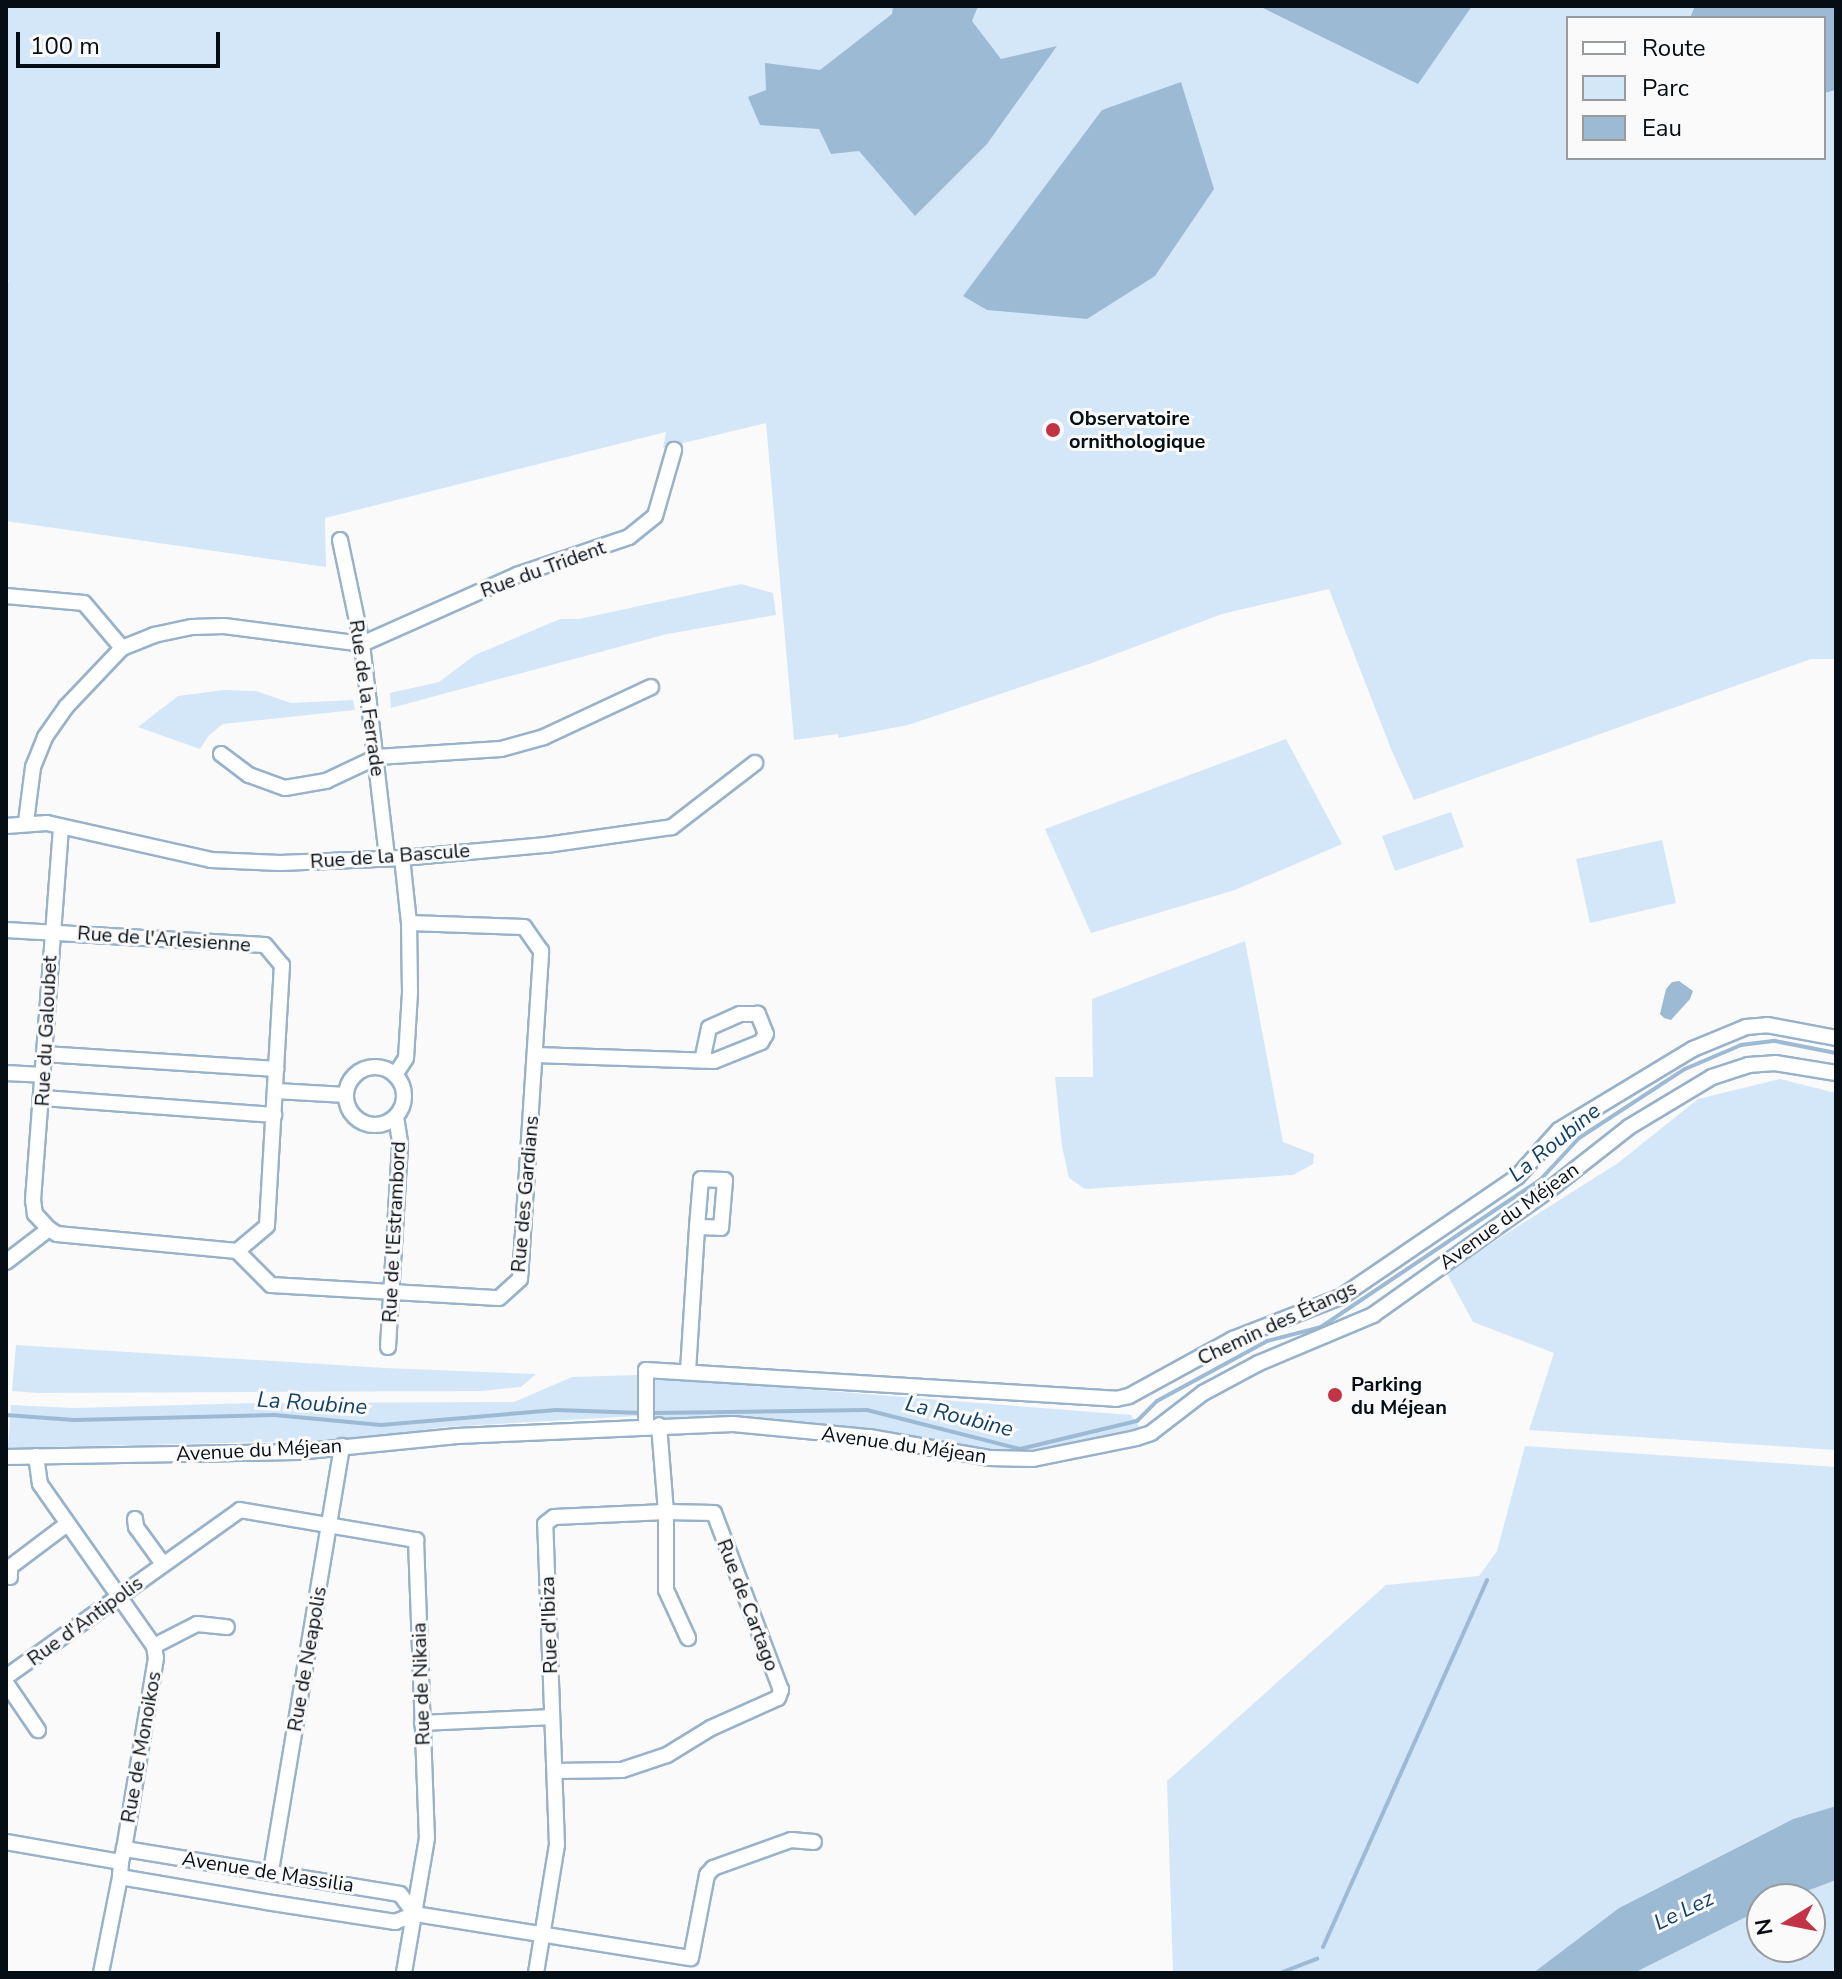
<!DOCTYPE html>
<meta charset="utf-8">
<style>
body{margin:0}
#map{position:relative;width:1842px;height:1979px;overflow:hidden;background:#fafafa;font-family:"Nunito Sans",sans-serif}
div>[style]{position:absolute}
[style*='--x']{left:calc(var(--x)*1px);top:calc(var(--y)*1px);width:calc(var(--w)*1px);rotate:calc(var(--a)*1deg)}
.green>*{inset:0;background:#d4e7f8}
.water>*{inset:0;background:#9dbad4}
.stream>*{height:4px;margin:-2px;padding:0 2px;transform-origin:2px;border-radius:2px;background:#9dbad4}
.roads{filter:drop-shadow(2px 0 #98b2ca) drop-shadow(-2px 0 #98b2ca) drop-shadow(0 2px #98b2ca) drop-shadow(0 -2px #98b2ca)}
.street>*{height:14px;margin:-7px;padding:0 7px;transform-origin:7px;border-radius:7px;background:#fff}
.street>.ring{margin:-7px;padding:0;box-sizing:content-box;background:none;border:14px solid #fff;border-radius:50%}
.dots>*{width:22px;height:22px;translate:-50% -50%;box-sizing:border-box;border:4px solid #fafafa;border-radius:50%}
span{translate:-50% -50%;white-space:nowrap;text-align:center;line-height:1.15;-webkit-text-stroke:6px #fafafa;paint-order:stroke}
.poi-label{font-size:20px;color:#050d15;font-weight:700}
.left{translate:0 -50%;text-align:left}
.street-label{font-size:20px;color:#050d15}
.water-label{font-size:22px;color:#124165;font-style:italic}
.frame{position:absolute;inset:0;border:8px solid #050d15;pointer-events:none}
.legend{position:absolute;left:1566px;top:16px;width:260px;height:144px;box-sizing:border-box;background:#fafafa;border:2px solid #989b9e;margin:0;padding:10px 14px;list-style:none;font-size:24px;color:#050d15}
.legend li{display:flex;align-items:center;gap:16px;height:40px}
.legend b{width:40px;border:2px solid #989b9e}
.north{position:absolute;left:1746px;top:1883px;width:80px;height:80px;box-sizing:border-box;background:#fafafa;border:2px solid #989b9e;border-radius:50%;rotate:260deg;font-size:22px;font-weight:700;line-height:32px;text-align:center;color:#050d15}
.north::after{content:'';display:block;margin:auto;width:28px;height:36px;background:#c33346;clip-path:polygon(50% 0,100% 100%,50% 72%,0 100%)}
.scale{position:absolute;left:16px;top:32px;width:204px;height:36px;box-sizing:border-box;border:4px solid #050d15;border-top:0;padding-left:10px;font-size:24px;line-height:28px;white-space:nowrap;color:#050d15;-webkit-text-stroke:6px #fafafa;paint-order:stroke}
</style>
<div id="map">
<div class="green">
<div style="clip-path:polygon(evenodd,6px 6px,1836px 6px,1836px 659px,1811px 659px,1414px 800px,1391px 749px,1329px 589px,1222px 614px,1089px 664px,908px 725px,839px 738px,838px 734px,794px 740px,766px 423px,663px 448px,666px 432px,325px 518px,326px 567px,6px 521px,6px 290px,9px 280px,6px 278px,6px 6px,1568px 18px,1824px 18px,1824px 158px,1568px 158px,1568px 18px)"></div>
<div style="clip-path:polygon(741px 584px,773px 593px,776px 615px,667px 634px,391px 708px,390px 693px,439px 682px,475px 655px,560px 619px,579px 619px)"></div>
<div style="clip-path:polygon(224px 690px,256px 691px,291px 703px,353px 700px,355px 710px,223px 724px,209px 735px,200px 749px,138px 727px,178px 696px)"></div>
<div style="clip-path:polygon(1286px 739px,1342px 844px,1235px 890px,1091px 933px,1045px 829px)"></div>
<div style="clip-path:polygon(1451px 812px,1464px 847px,1395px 871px,1382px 836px)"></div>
<div style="clip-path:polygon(1662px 840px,1676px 903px,1590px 923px,1576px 859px)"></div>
<div style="clip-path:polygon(1245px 941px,1283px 1142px,1314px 1154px,1313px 1164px,1293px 1175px,1085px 1189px,1069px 1178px,1062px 1146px,1055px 1077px,1093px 1077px,1092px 999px)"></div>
<div style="clip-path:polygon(1780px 1079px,1836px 1093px,1836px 1450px,1529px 1430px,1554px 1353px,1473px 1322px,1446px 1272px,1618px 1163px,1698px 1099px)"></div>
<div style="clip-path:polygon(16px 1345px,385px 1368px,536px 1374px,521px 1387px,481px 1391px,37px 1393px,12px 1391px)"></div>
<div style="clip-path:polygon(638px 1375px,638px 1416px,444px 1427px,349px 1440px,8px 1448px,11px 1405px,73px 1408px,259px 1403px,514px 1402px,572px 1377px)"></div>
<div style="clip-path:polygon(652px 1377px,1131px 1415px,1141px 1429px,1022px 1454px,868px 1431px,653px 1417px)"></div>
<div style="clip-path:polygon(1525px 1446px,1836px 1467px,1836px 1806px,1793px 1819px,1619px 1908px,1533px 1973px,1173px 1973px,1167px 1781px,1386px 1585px,1479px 1576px,1497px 1551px)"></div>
<div style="clip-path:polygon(1836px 1880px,1836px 1973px,1634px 1973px,1762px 1909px,1762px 1947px,1810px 1947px,1810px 1899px,1786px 1899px)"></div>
</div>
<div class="water">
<div style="clip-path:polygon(893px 6px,978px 6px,972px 21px,1001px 59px,1057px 46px,987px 144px,915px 216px,859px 151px,831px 154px,819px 129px,760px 125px,748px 97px,766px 90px,765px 63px,820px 70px,892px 14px)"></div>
<div style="clip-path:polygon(1259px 6px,1472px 6px,1418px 84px)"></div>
<div style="clip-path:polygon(1695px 6px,1836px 6px,1836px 90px,1824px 93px,1824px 18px,1690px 18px)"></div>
<div style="clip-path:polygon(1181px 82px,1214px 189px,1155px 276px,1087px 319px,987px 310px,963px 296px,1102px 110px)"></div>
<div style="clip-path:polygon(1679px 981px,1693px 991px,1690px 999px,1671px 1020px,1664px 1018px,1660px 1014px,1666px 989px,1672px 982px)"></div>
<div style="clip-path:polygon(1836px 1806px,1836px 1880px,1786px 1899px,1762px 1899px,1762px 1909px,1634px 1973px,1533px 1973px,1619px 1908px,1793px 1819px)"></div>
</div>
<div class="stream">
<div style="--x:651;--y:1413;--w:216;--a:-0.8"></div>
<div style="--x:867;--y:1410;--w:158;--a:14.3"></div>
<div style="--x:1020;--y:1449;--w:120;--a:-13.5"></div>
<div style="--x:1137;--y:1421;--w:28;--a:-45"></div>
<div style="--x:1157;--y:1401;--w:125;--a:-28.6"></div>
<div style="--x:1267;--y:1341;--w:56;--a:-14.5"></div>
<div style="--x:1321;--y:1327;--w:264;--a:-33.9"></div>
<div style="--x:1540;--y:1180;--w:57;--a:-47.1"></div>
<div style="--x:1579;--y:1138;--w:126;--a:-33.1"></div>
<div style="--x:1685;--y:1069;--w:61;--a:-23.2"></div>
<div style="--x:1741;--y:1045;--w:34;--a:-7"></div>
<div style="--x:1775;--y:1041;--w:62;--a:11.1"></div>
<div style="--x:6;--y:1415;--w:68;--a:4.2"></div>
<div style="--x:74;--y:1420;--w:201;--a:-1.4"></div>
<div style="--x:275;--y:1415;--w:106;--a:5.4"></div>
<div style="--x:381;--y:1425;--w:176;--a:-4.9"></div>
<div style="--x:556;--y:1410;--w:86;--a:2"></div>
<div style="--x:1323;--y:1947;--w:402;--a:-65.9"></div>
<div style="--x:1280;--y:1973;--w:40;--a:-21"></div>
</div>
<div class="roads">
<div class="street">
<div style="--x:340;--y:540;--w:106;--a:78.1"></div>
<div style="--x:362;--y:644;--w:215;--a:83.3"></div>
<div style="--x:6;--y:596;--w:78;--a:5.1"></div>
<div style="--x:84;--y:603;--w:59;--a:49.8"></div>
<div style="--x:221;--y:754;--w:35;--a:37"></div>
<div style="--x:249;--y:775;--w:38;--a:20"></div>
<div style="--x:285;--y:788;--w:42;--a:-9.7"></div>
<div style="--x:326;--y:781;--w:56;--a:-25.2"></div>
<div style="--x:377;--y:757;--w:124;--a:-3.7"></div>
<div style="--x:501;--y:749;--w:45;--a:-15.6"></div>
<div style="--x:544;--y:737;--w:118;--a:-25"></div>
<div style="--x:26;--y:822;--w:55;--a:-82.7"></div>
<div style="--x:33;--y:767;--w:32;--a:-68"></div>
<div style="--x:45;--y:737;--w:37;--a:-55"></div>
<div style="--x:66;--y:707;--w:81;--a:-46.5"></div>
<div style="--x:122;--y:648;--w:35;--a:-22"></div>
<div style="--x:154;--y:635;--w:39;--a:-12"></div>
<div style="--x:192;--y:627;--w:32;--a:-2"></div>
<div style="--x:224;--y:626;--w:139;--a:7.4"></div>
<div style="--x:362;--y:644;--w:170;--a:-24"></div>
<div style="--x:517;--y:575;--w:118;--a:-18.7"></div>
<div style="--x:629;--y:537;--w:33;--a:-39"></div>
<div style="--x:655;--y:516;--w:69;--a:-73.9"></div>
<div style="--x:6;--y:826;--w:41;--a:-4.2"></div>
<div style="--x:47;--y:823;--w:168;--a:12.7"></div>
<div style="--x:211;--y:860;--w:69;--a:2.5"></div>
<div style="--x:280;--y:863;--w:122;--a:-2.3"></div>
<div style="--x:402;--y:858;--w:145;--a:-5.2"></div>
<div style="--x:546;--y:845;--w:127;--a:-8.1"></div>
<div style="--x:672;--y:827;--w:105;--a:-37.6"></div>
<div style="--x:6;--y:930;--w:259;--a:3.3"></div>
<div style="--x:265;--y:945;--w:26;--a:50"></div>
<div style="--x:282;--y:965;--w:261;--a:93.3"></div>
<div style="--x:267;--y:1226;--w:39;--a:140"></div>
<div style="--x:237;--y:1251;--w:181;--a:-174.6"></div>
<div style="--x:57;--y:1234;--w:9;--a:-148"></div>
<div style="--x:49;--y:1229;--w:54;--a:142.5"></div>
<div style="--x:44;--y:1054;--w:233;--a:3.7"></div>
<div style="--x:535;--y:1055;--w:179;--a:1.9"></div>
<div style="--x:714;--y:1061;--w:51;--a:-22"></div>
<div style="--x:761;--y:1042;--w:9;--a:-58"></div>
<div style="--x:766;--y:1034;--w:22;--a:-112"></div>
<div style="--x:758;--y:1014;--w:18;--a:180"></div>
<div style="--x:740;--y:1014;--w:34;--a:156"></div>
<div style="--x:709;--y:1028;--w:33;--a:102"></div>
<div class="ring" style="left:346px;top:1067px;width:44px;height:44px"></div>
<div style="--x:6;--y:1073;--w:36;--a:3"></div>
<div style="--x:395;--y:1075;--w:20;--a:-57"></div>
<div style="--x:406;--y:1058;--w:66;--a:-86.5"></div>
<div style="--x:410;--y:992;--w:69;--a:-90.8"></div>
<div style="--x:409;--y:923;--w:65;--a:-96.1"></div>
<div style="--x:276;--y:1091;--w:70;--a:3.3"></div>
<div style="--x:43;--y:1098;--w:232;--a:4.2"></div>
<div style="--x:49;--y:1229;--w:21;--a:-133"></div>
<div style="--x:35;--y:1214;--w:14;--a:-98"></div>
<div style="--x:33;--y:1200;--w:374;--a:-85.7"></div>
<div style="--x:237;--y:1251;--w:48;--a:45"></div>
<div style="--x:271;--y:1285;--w:228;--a:3.3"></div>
<div style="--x:499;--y:1298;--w:28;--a:-42"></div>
<div style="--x:520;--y:1279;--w:329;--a:-86.3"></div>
<div style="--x:541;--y:951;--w:29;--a:-125"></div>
<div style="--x:524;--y:927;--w:115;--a:-178"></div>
<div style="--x:388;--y:1347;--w:205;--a:-86.6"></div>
<div style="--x:400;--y:1142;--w:25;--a:-99"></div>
<div style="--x:688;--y:1371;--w:144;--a:-86.4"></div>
<div style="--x:697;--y:1227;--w:24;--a:2"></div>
<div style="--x:721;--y:1228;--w:48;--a:-85.2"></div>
<div style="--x:725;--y:1180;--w:24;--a:-178"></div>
<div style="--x:701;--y:1179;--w:48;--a:94.8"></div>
<div style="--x:646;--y:1426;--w:56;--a:-90"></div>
<div style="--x:646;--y:1370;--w:471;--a:3.5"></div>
<div style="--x:1116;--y:1399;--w:13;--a:-13"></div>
<div style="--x:1129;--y:1396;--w:119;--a:-28.7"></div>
<div style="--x:1233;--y:1339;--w:116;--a:-21.3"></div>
<div style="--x:1341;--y:1297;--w:213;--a:-34.3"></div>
<div style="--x:1517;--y:1177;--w:63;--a:-48.2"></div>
<div style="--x:1559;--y:1130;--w:157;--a:-31.2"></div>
<div style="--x:1693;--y:1049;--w:57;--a:-22.5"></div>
<div style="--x:1746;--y:1027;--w:21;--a:-5"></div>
<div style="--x:1767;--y:1025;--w:70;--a:10.7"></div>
<div style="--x:36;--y:1456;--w:28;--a:82"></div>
<div style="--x:40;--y:1484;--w:198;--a:54.9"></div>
<div style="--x:154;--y:1646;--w:12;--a:81"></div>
<div style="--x:156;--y:1658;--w:194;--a:99.5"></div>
<div style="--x:6;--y:1457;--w:291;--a:-1"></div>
<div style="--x:297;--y:1452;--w:161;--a:-5.7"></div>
<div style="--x:457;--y:1436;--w:276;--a:-2.5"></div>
<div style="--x:733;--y:1424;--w:137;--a:5.5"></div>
<div style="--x:869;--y:1437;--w:122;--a:9.9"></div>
<div style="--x:989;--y:1458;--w:44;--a:1.3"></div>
<div style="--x:1033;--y:1459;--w:105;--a:-11.5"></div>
<div style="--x:1136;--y:1438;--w:16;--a:-18"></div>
<div style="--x:1151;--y:1433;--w:66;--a:-37.6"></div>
<div style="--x:1203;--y:1393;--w:64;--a:-28.2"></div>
<div style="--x:1259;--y:1363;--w:124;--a:-22.8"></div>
<div style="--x:1373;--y:1315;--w:216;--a:-35.4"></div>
<div style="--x:1549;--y:1190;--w:102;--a:-38.2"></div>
<div style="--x:1629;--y:1127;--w:97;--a:-31.1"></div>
<div style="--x:1712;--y:1077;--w:38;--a:-18"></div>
<div style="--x:1748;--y:1065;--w:27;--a:-4"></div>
<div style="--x:1775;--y:1063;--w:62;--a:9.3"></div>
<div style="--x:135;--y:1519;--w:8;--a:83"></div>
<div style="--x:136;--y:1527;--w:46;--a:53.9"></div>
<div style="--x:10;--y:1577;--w:10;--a:-90"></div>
<div style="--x:10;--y:1567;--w:70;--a:-36.9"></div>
<div style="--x:154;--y:1646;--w:48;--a:-27.1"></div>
<div style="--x:197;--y:1624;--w:30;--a:6"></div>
<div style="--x:6;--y:1677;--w:287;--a:-35.5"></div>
<div style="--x:240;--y:1510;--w:179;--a:9.7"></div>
<div style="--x:416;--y:1540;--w:298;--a:87.9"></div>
<div style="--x:427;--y:1838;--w:137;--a:99.7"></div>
<div style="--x:6;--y:1683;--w:57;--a:55.8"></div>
<div style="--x:422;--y:1723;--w:130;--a:-2.6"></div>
<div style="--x:555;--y:1771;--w:67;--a:-0.9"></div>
<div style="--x:622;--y:1770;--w:47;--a:-18.4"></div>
<div style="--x:667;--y:1755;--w:52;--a:-31.5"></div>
<div style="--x:711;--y:1728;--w:73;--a:-24.1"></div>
<div style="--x:778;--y:1698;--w:9;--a:-69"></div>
<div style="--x:781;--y:1690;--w:189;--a:-110.7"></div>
<div style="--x:714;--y:1513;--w:48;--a:-178.8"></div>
<div style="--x:666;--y:1512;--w:78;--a:90"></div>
<div style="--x:666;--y:1590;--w:53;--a:65.4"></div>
<div style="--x:6;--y:1842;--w:117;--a:9.9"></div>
<div style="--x:271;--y:1871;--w:431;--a:-80.5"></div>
<div style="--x:415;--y:1914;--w:25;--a:-127"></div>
<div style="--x:400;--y:1894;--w:280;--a:-170.7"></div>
<div style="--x:124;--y:1849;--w:13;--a:103"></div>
<div style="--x:121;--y:1862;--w:15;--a:94"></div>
<div style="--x:120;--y:1877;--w:148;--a:9.7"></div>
<div style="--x:266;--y:1902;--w:131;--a:8.8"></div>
<div style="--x:395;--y:1922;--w:22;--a:-22"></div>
<div style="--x:415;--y:1914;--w:279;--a:9.1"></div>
<div style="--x:691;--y:1958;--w:85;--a:-79.1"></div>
<div style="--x:707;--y:1875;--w:9;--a:-49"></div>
<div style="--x:713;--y:1868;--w:83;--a:-19.7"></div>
<div style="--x:791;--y:1840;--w:23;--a:5"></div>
<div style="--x:101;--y:1973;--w:98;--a:-78.8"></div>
<div style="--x:536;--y:1973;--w:130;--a:-80.7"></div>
<div style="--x:557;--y:1845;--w:321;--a:-92.1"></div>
<div style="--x:545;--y:1524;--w:11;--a:-38"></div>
<div style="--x:554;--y:1517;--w:112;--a:-2.6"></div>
<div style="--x:666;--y:1512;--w:87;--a:-94.6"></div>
</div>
</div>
<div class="dots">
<div style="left:1053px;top:430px;background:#c33346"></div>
<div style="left:1335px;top:1395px;background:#c33346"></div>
</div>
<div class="poi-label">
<span class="left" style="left:1069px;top:430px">Observatoire<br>ornithologique</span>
<span class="left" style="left:1351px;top:1396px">Parking<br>du Méjean</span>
</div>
<div class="street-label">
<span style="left:543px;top:569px;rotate:-20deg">Rue du Trident</span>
<span style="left:367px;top:698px;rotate:82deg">Rue de la Ferrade</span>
<span style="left:390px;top:856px;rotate:-4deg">Rue de la Bascule</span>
<span style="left:164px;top:939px;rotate:4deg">Rue de l'Arlesienne</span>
<span style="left:46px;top:1031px;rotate:-87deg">Rue du Galoubet</span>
<span style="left:525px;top:1194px;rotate:-85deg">Rue des Gardians</span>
<span style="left:1509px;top:1216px;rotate:-36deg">Avenue du Méjean</span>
<span style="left:394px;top:1232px;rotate:-87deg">Rue de l'Estrambord</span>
<span style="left:1277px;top:1323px;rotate:-25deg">Chemin des Étangs</span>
<span style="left:904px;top:1445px;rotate:8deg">Avenue du Méjean</span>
<span style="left:259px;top:1450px;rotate:-3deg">Avenue du Méjean</span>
<span style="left:748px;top:1605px;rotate:69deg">Rue de Cartago</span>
<span style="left:85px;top:1621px;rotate:-36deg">Rue d'Antipolis</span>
<span style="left:549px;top:1625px;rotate:-92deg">Rue d'Ibiza</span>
<span style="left:307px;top:1659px;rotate:-80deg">Rue de Neapolis</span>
<span style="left:421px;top:1684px;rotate:-92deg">Rue de Nikaia</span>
<span style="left:141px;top:1747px;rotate:-80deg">Rue de Monoikos</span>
<span style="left:268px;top:1872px;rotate:9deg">Avenue de Massilia</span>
</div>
<div class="water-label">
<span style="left:1555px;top:1143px;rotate:-39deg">La Roubine</span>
<span style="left:312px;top:1404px;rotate:4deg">La Roubine</span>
<span style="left:959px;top:1417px;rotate:14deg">La Roubine</span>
<span style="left:1684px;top:1911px;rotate:-26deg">Le Lez</span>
</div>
<div class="frame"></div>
<ul class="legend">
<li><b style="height:10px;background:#fff"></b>Route</li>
<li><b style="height:22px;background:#d4e7f8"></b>Parc</li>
<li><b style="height:22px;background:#9dbad4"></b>Eau</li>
</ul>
<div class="north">N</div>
<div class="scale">100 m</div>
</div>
